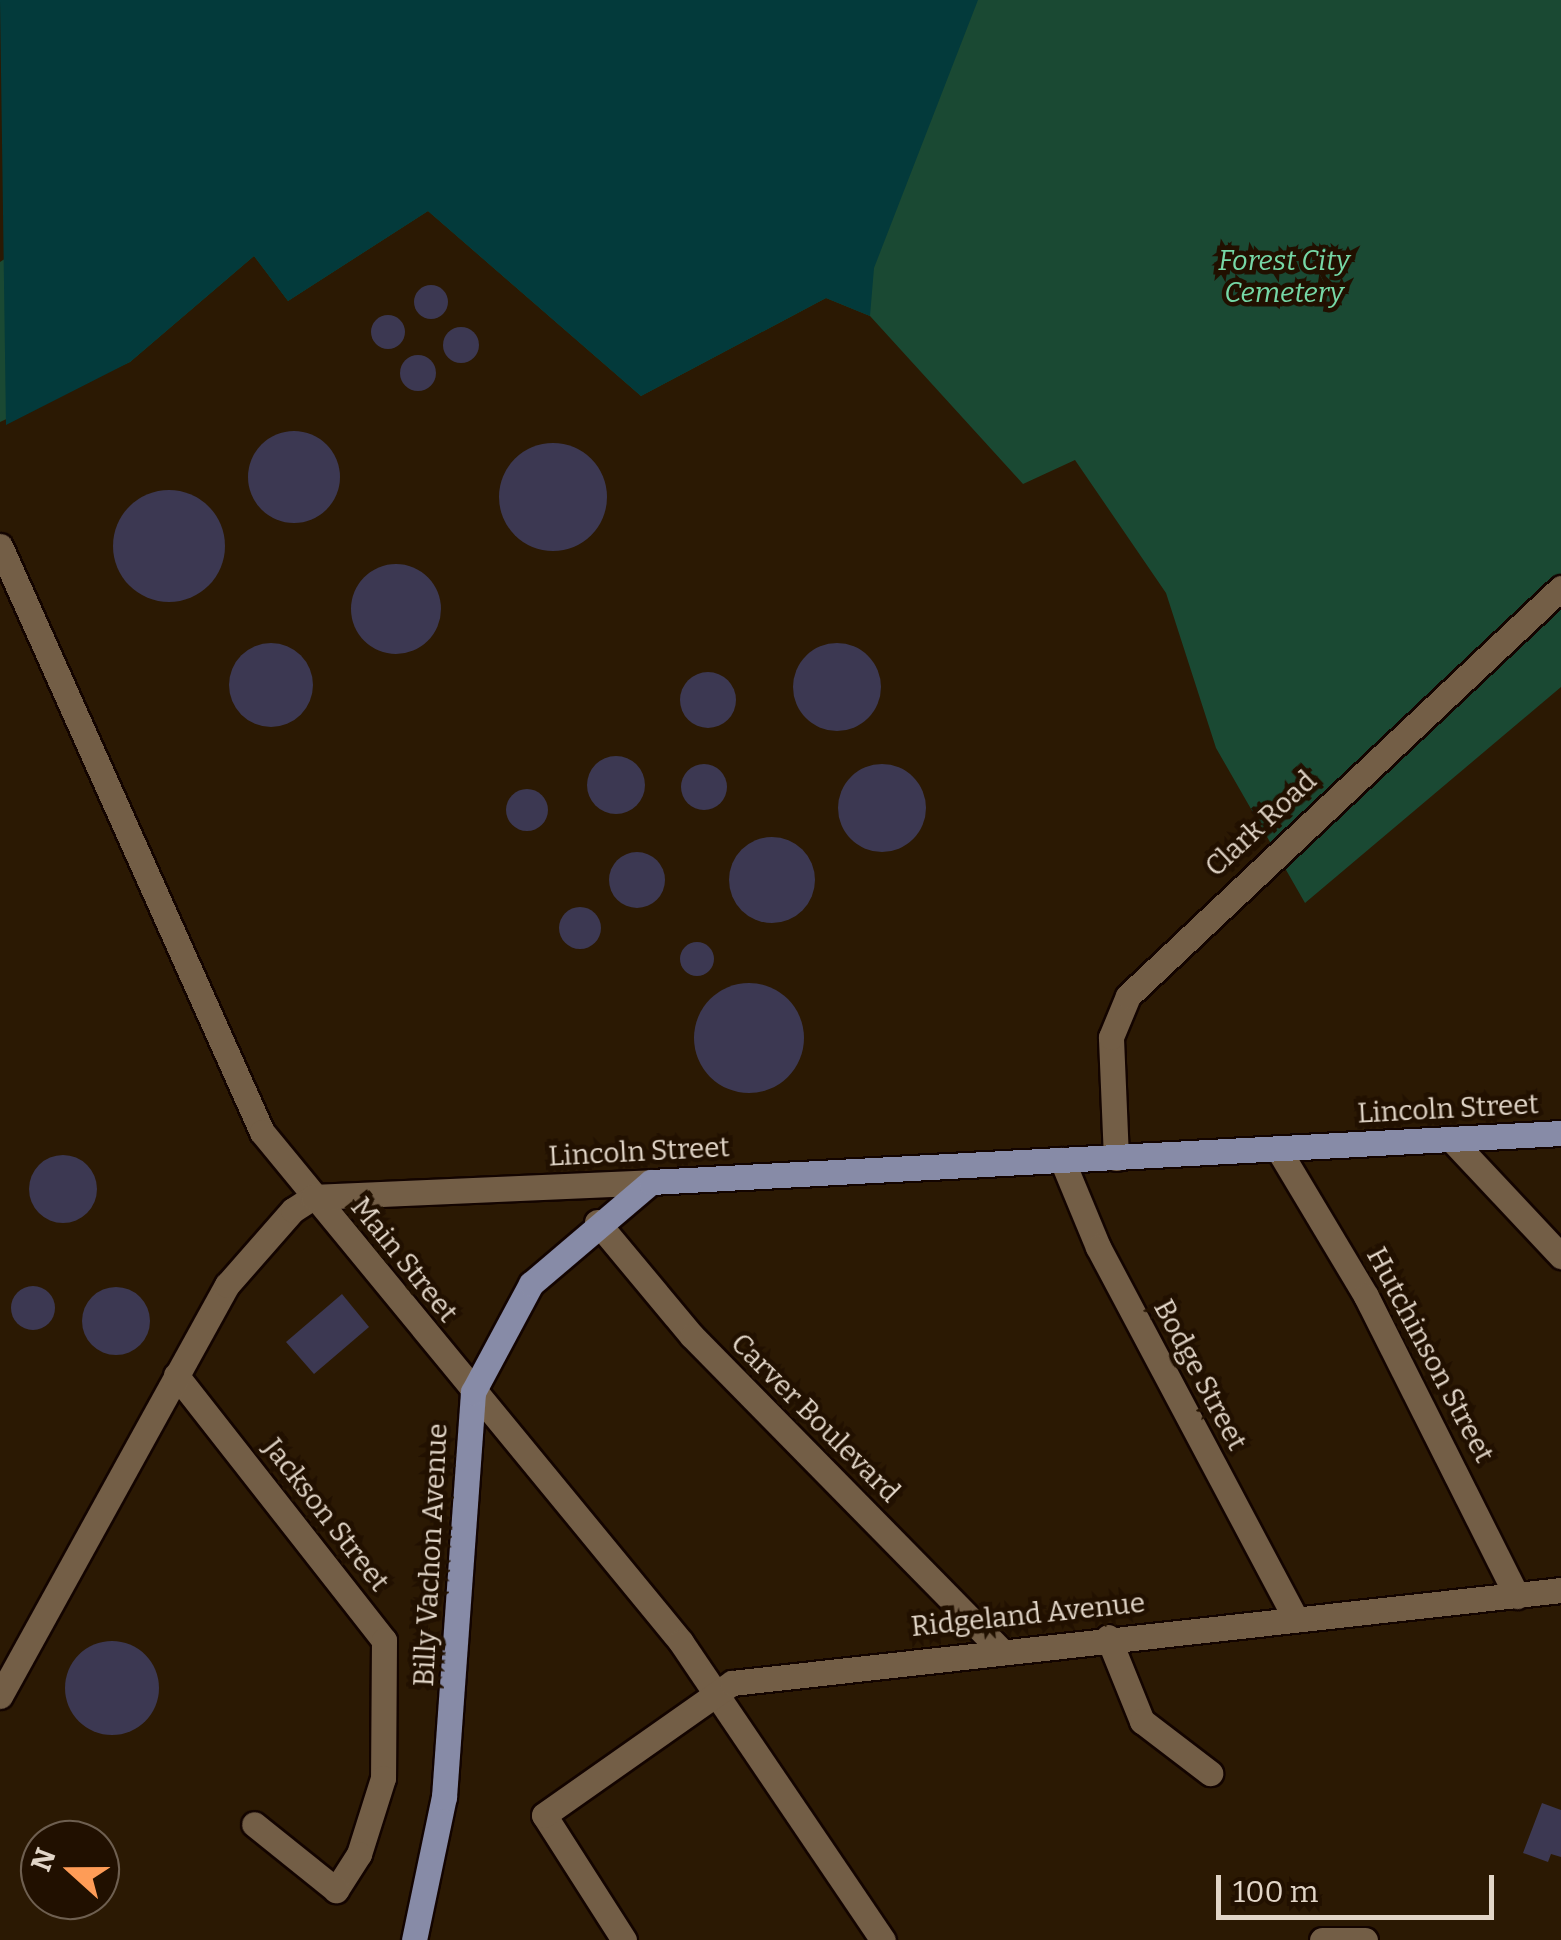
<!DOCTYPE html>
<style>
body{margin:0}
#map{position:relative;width:1561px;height:1940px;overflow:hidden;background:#2b1903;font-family:Bitter,serif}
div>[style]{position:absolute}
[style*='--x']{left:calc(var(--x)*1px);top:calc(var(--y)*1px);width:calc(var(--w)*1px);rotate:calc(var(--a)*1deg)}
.green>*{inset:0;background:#1a4933}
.water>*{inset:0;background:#033a3b}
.building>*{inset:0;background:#3c3852}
.round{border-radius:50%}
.roads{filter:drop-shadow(2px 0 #130400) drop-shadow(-2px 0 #130400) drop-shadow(0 2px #130400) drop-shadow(0 -2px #130400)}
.minor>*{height:25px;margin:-12.5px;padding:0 12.5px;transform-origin:12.5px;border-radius:12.5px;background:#735e46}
.major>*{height:25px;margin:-12.5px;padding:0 12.5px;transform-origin:12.5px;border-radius:12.5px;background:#878ba7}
span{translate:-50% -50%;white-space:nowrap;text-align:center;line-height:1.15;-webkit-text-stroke:9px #211000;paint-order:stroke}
.park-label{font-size:28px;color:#76d8a6;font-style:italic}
.street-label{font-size:28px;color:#e1d5c7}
.north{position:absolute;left:20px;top:1820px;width:100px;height:100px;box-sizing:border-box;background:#211000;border:2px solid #6e5f50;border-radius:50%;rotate:291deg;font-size:28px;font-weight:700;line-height:40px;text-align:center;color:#e1d5c7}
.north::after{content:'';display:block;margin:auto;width:35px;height:45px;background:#fe9c57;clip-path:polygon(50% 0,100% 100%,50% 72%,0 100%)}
.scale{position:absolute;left:1216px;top:1875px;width:278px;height:45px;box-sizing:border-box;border:5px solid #e1d5c7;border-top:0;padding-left:12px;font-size:30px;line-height:35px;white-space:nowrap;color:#e1d5c7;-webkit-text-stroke:8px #211000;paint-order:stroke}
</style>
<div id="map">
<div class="green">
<div style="clip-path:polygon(395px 0,1561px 0,1561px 687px,1305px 903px,1216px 748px,1166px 593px,1075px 460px,1023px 484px,870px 316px,826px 298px,641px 396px,428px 211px,288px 301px,254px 256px,130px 362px,0 422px,0 262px)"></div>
</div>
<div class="water">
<div style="clip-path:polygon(0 0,978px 0,874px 268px,870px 316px,826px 298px,641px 396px,428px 211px,288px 301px,254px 256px,130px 362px,6px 425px)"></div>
</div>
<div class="building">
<div class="round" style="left:414px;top:285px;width:34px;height:34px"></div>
<div class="round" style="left:371px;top:315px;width:34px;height:34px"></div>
<div class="round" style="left:443px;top:327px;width:36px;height:36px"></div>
<div class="round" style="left:400px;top:355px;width:36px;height:36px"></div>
<div class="round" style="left:248px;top:431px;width:92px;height:92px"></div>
<div class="round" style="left:499px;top:443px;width:108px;height:108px"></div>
<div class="round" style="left:113px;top:490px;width:112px;height:112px"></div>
<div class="round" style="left:351px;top:564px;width:90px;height:90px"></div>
<div class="round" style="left:793px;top:643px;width:88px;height:88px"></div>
<div class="round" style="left:229px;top:643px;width:84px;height:84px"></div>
<div class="round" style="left:680px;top:672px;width:56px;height:56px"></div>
<div class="round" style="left:587px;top:756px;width:58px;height:58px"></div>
<div class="round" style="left:681px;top:764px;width:46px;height:46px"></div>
<div class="round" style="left:838px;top:764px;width:88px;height:88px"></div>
<div class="round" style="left:506px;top:789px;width:42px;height:42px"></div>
<div class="round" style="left:729px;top:837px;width:86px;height:86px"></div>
<div class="round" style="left:609px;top:852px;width:56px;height:56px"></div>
<div class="round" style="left:559px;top:907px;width:42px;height:42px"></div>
<div class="round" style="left:680px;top:942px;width:34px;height:34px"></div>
<div class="round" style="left:694px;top:983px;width:110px;height:110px"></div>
<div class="round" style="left:29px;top:1155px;width:68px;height:68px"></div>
<div class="round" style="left:11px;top:1286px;width:44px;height:44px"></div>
<div class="round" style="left:82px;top:1287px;width:68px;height:68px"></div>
<div style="clip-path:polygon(342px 1294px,369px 1327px,314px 1374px,286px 1342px)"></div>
<div class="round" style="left:65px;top:1641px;width:94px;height:94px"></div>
<div style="clip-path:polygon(1542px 1803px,1561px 1810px,1561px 1857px,1551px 1854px,1548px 1862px,1523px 1853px)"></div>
</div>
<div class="roads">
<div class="minor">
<div style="--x:0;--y:546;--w:642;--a:65.91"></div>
<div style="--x:262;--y:1132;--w:660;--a:50.59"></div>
<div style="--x:681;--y:1642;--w:360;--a:55.9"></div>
<div style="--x:1451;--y:1139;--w:161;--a:46.8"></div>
<div style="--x:1278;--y:1149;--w:171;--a:59.1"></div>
<div style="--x:1366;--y:1296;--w:336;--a:63.3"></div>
<div style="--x:1116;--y:1158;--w:121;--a:-92.4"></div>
<div style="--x:1111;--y:1037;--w:44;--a:-67.5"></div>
<div style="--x:1128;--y:996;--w:595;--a:-43.3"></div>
<div style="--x:1062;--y:1160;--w:94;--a:67.5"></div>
<div style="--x:1098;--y:1247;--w:418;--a:62"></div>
<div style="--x:597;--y:1222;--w:148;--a:50.2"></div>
<div style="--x:692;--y:1336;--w:438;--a:45.5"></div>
<div style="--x:176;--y:1375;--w:337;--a:51.9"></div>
<div style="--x:384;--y:1640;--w:138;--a:90.4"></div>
<div style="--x:383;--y:1778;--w:80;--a:107.5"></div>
<div style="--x:359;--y:1854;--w:43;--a:122.6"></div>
<div style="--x:336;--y:1890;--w:105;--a:-141.2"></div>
<div style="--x:1108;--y:1637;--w:91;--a:68"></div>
<div style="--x:1142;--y:1721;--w:86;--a:37.4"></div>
<div style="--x:0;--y:1696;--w:470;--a:-61.1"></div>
<div style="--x:227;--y:1285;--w:100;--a:-48.7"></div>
<div style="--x:293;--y:1210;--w:24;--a:-33"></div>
<div style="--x:313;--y:1197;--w:338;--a:-2.5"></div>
<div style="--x:624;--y:1940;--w:148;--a:-122.6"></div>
<div style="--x:544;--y:1815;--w:230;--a:-35.1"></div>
<div style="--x:732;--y:1683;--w:834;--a:-6.4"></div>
<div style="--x:1322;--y:1940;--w:43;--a:0"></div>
</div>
<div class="major">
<div style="--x:414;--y:1940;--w:146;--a:-78.2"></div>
<div style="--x:444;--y:1797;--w:406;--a:-85.9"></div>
<div style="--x:473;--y:1392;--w:123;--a:-61.8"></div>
<div style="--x:531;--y:1284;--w:157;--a:-40.4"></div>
<div style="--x:651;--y:1182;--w:911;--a:-3.08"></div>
</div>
</div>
<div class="park-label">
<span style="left:1284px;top:277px">Forest City<br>Cemetery</span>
</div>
<div class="street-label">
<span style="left:1261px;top:824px;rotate:-43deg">Clark Road</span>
<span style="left:1448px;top:1109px;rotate:-3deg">Lincoln Street</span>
<span style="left:639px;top:1152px;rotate:-3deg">Lincoln Street</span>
<span style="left:404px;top:1260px;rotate:51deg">Main Street</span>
<span style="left:1430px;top:1355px;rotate:62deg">Hutchinson Street</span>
<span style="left:1200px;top:1375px;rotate:62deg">Bodge Street</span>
<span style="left:815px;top:1418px;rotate:45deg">Carver Boulevard</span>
<span style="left:326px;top:1515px;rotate:52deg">Jackson Street</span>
<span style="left:431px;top:1555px;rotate:-87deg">Billy Vachon Avenue</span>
<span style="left:1028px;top:1615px;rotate:-6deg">Ridgeland Avenue</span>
</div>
<div class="north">N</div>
<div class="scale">100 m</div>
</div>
